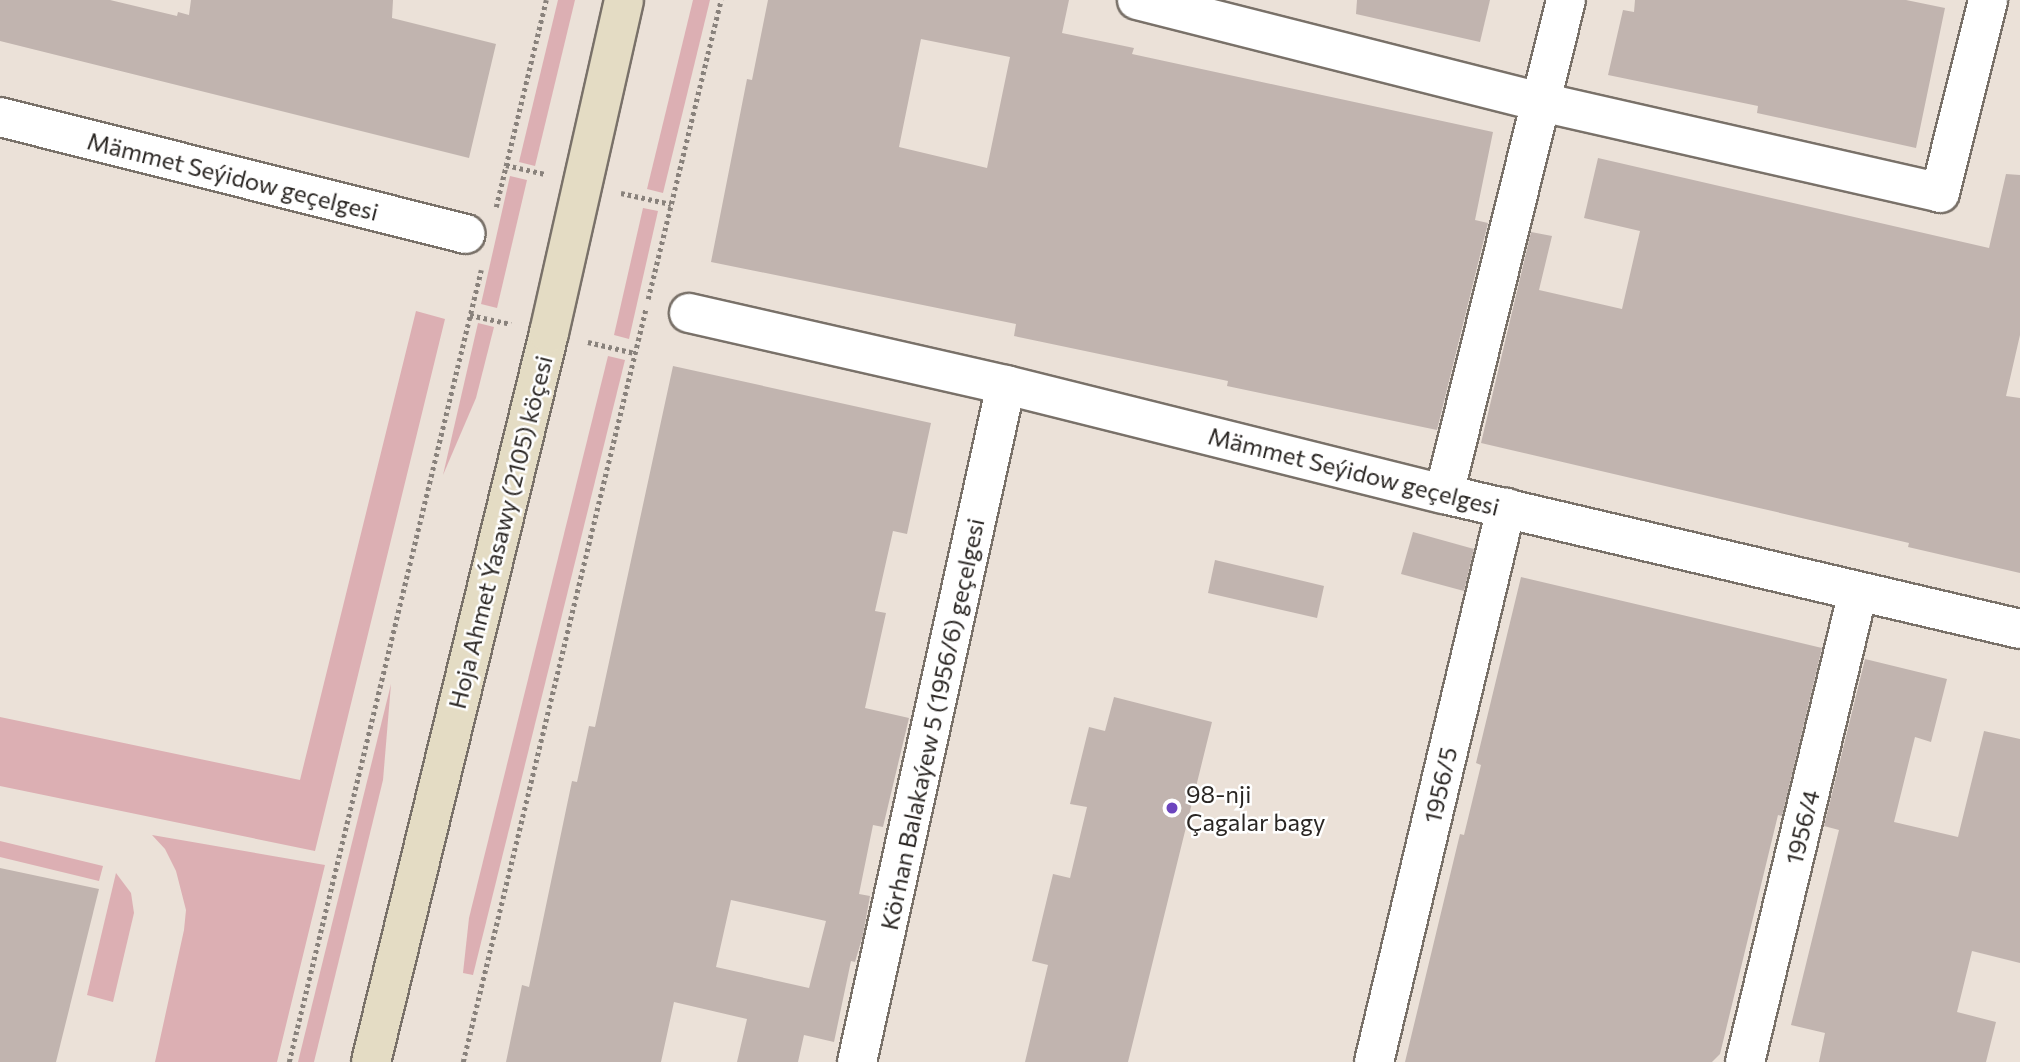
<!DOCTYPE html>
<meta charset="utf-8">
<style>
body{margin:0}
#map{position:relative;width:2020px;height:1062px;overflow:hidden;background:#ebe1d8;font-family:Commissioner,sans-serif}
div>[style]{position:absolute}
[style*='--x']{left:calc(var(--x)*1px);top:calc(var(--y)*1px);width:calc(var(--w)*1px);rotate:calc(var(--a)*1deg)}
.green>*{inset:0;background:#dcafb3}
.building>*{inset:0;background:#c1b4af}
.path>*{height:4.5px;margin-top:-2.25px;transform-origin:0;background:repeating-linear-gradient(90deg,#89827c 0 3.5px,transparent 0 7px)}
.roads{filter:drop-shadow(2px 0 #797169) drop-shadow(-2px 0 #797169) drop-shadow(0 2px #797169) drop-shadow(0 -2px #797169)}
.street>*{height:38px;margin:-19px;padding:0 19px;transform-origin:19px;border-radius:19px;background:#fff}
.secondary>*{height:38px;margin:-19px;padding:0 19px;transform-origin:19px;border-radius:19px;background:#e4dcc4}
.dots>*{width:19px;height:19px;translate:-50% -50%;box-sizing:border-box;border:4px solid #fff;border-radius:50%}
span{translate:-50% -50%;white-space:nowrap;text-align:center;line-height:1.15;-webkit-text-stroke:5px #fff;paint-order:stroke}
.street-label{font-size:24px;color:#2a2623}
.poi-label{font-size:24px;color:#2a2623}
.left{translate:0 -50%;text-align:left}
</style>
<div id="map">
<div class="green">
<div style="clip-path:polygon(558px 0,575px 0,535px 166px,519px 162px)"></div>
<div style="clip-path:polygon(693px 0,710px 0,663px 193px,647px 189px)"></div>
<div style="clip-path:polygon(510px 176px,527px 180px,497px 308px,481px 304px)"></div>
<div style="clip-path:polygon(643px 208px,658px 211px,629px 339px,614px 335px)"></div>
<div style="clip-path:polygon(416px 311px,445px 319px,315px 851px,0 786px,0 717px,300px 780px)"></div>
<div style="clip-path:polygon(478px 323px,494px 327px,476px 398px,443px 475px)"></div>
<div style="clip-path:polygon(608px 356px,625px 360px,473px 975px,463px 973px,469px 918px)"></div>
<div style="clip-path:polygon(391px 684px,383px 780px,314px 1062px,298px 1062px)"></div>
<div style="clip-path:polygon(152px 835px,325px 865px,277px 1062px,155px 1062px,184px 930px,186px 910px,176px 871px,165px 849px)"></div>
<div style="clip-path:polygon(0 841px,103px 866px,99px 881px,0 857px)"></div>
<div style="clip-path:polygon(116px 873px,131px 893px,134px 913px,113px 1002px,87px 995px)"></div>
</div>
<div class="building">
<div style="clip-path:polygon(0 0,110px 0,177px 16px,178px 12px,189px 15px,191px 0,393px 0,392px 18px,496px 44px,469px 158px,0 41px)"></div>
<div style="clip-path:polygon(evenodd,768px 0,1069px 0,1062px 33px,1134px 48px,1132px 54px,1493px 132px,1475px 220px,1488px 223px,1437px 430px,1227px 386px,1228px 381px,1014px 336px,1016px 324px,711px 262px,747px 79px,752px 80px,768px 0,921px 39px,1010px 57px,987px 168px,899px 147px,921px 39px)"></div>
<div style="clip-path:polygon(1357px 0,1490px 0,1480px 42px,1356px 14px)"></div>
<div style="clip-path:polygon(1635px 0,1906px 0,1945px 8px,1916px 148px,1757px 113px,1758px 106px,1608px 75px,1623px 10px,1634px 12px)"></div>
<div style="clip-path:polygon(1598px 158px,1989px 248px,2006px 174px,2020px 175px,2020px 335px,2006px 396px,2020px 398px,2020px 573px,1908px 547px,1909px 543px,1481px 443px,1531px 232px,1552px 236px,1539px 290px,1622px 309px,1640px 231px,1584px 218px)"></div>
<div style="clip-path:polygon(evenodd,673px 366px,931px 423px,907px 534px,893px 531px,875px 611px,886px 613px,865px 708px,909px 718px,883px 827px,873px 825px,859px 894px,870px 896px,863px 935px,855px 962px,851px 961px,834px 1042px,804px 1035px,798px 1062px,737px 1062px,747px 1019px,674px 1002px,661px 1062px,506px 1062px,522px 985px,529px 987px,572px 781px,577px 782px,589px 726px,595px 727px,673px 366px,731px 900px,826px 921px,809px 988px,716px 967px,731px 900px)"></div>
<div style="clip-path:polygon(1413px 532px,1474px 549px,1464px 591px,1401px 574px)"></div>
<div style="clip-path:polygon(1215px 560px,1324px 586px,1317px 618px,1208px 593px)"></div>
<div style="clip-path:polygon(1521px 577px,1822px 648px,1782px 816px,1778px 815px,1720px 1054px,1712px 1062px,1405px 1062px,1460px 834px,1464px 835px,1481px 765px,1476px 763px)"></div>
<div style="clip-path:polygon(1865px 659px,1947px 679px,1931px 742px,1915px 737px,1894px 822px,1958px 837px,1984px 731px,2020px 739px,2020px 963px,1972px 951px,1957px 1012px,1996px 1022px,1986px 1062px,1819px 1062px,1825px 1033px,1791px 1025px,1839px 830px,1824px 826px)"></div>
<div style="clip-path:polygon(1114px 697px,1212px 722px,1128px 1062px,1025px 1062px,1048px 965px,1032px 961px,1053px 874px,1070px 878px,1087px 807px,1070px 804px,1089px 727px,1105px 731px)"></div>
<div style="clip-path:polygon(0 868px,99px 889px,56px 1062px,0 1062px)"></div>
</div>
<div class="path">
<div style="--x:506;--y:165;--w:39;--a:13"></div>
<div style="--x:621;--y:193;--w:51;--a:12.4"></div>
<div style="--x:496;--y:207;--w:213;--a:-76.4"></div>
<div style="--x:648;--y:299;--w:308;--a:-76.3"></div>
<div style="--x:470;--y:315;--w:42;--a:12.4"></div>
<div style="--x:588;--y:342;--w:48;--a:13.2"></div>
<div style="--x:289;--y:1062;--w:815;--a:-76.37"></div>
<div style="--x:463;--y:1062;--w:776;--a:-76.36"></div>
</div>
<div class="roads">
<div class="street">
<div style="--x:1137;--y:0;--w:417;--a:14.2"></div>
<div style="--x:1541;--y:102;--w:409;--a:12.8"></div>
<div style="--x:1940;--y:193;--w:199;--a:-76"></div>
<div style="--x:0;--y:117;--w:480;--a:14.1"></div>
<div style="--x:689;--y:313;--w:325;--a:12.8"></div>
<div style="--x:1006;--y:385;--w:451;--a:14"></div>
<div style="--x:1444;--y:494;--w:592;--a:13.19"></div>
<div style="--x:1444;--y:494;--w:509;--a:-76.13"></div>
<div style="--x:857;--y:1062;--w:693;--a:-77.59"></div>
<div style="--x:1374;--y:1062;--w:570;--a:-76.6"></div>
<div style="--x:1745;--y:1062;--w:482;--a:-76.5"></div>
</div>
<div class="secondary">
<div style="--x:371;--y:1062;--w:750;--a:-76.28"></div>
<div style="--x:549;--y:333;--w:341;--a:-77.3"></div>
</div>
</div>
<div class="dots">
<div style="left:1172px;top:808px;background:#6c45be"></div>
</div>
<div class="street-label">
<span style="left:233px;top:176px;rotate:14deg">Mämmet Seýidow geçelgesi</span>
<span style="left:1354px;top:471px;rotate:14deg">Mämmet Seýidow geçelgesi</span>
<span style="left:500px;top:532px;rotate:-76deg">Hoja Ahmet Ýasawy (2105) köçesi</span>
<span style="left:932px;top:724px;rotate:-78deg">Körhan Balakaýew 5 (1956/6) geçelgesi</span>
<span style="left:1440px;top:785px;rotate:-77deg">1956/5</span>
<span style="left:1802px;top:827px;rotate:-76deg">1956/4</span>
</div>
<div class="poi-label">
<span class="left" style="left:1186px;top:808px">98-nji<br>Çagalar bagy</span>
</div>
</div>
